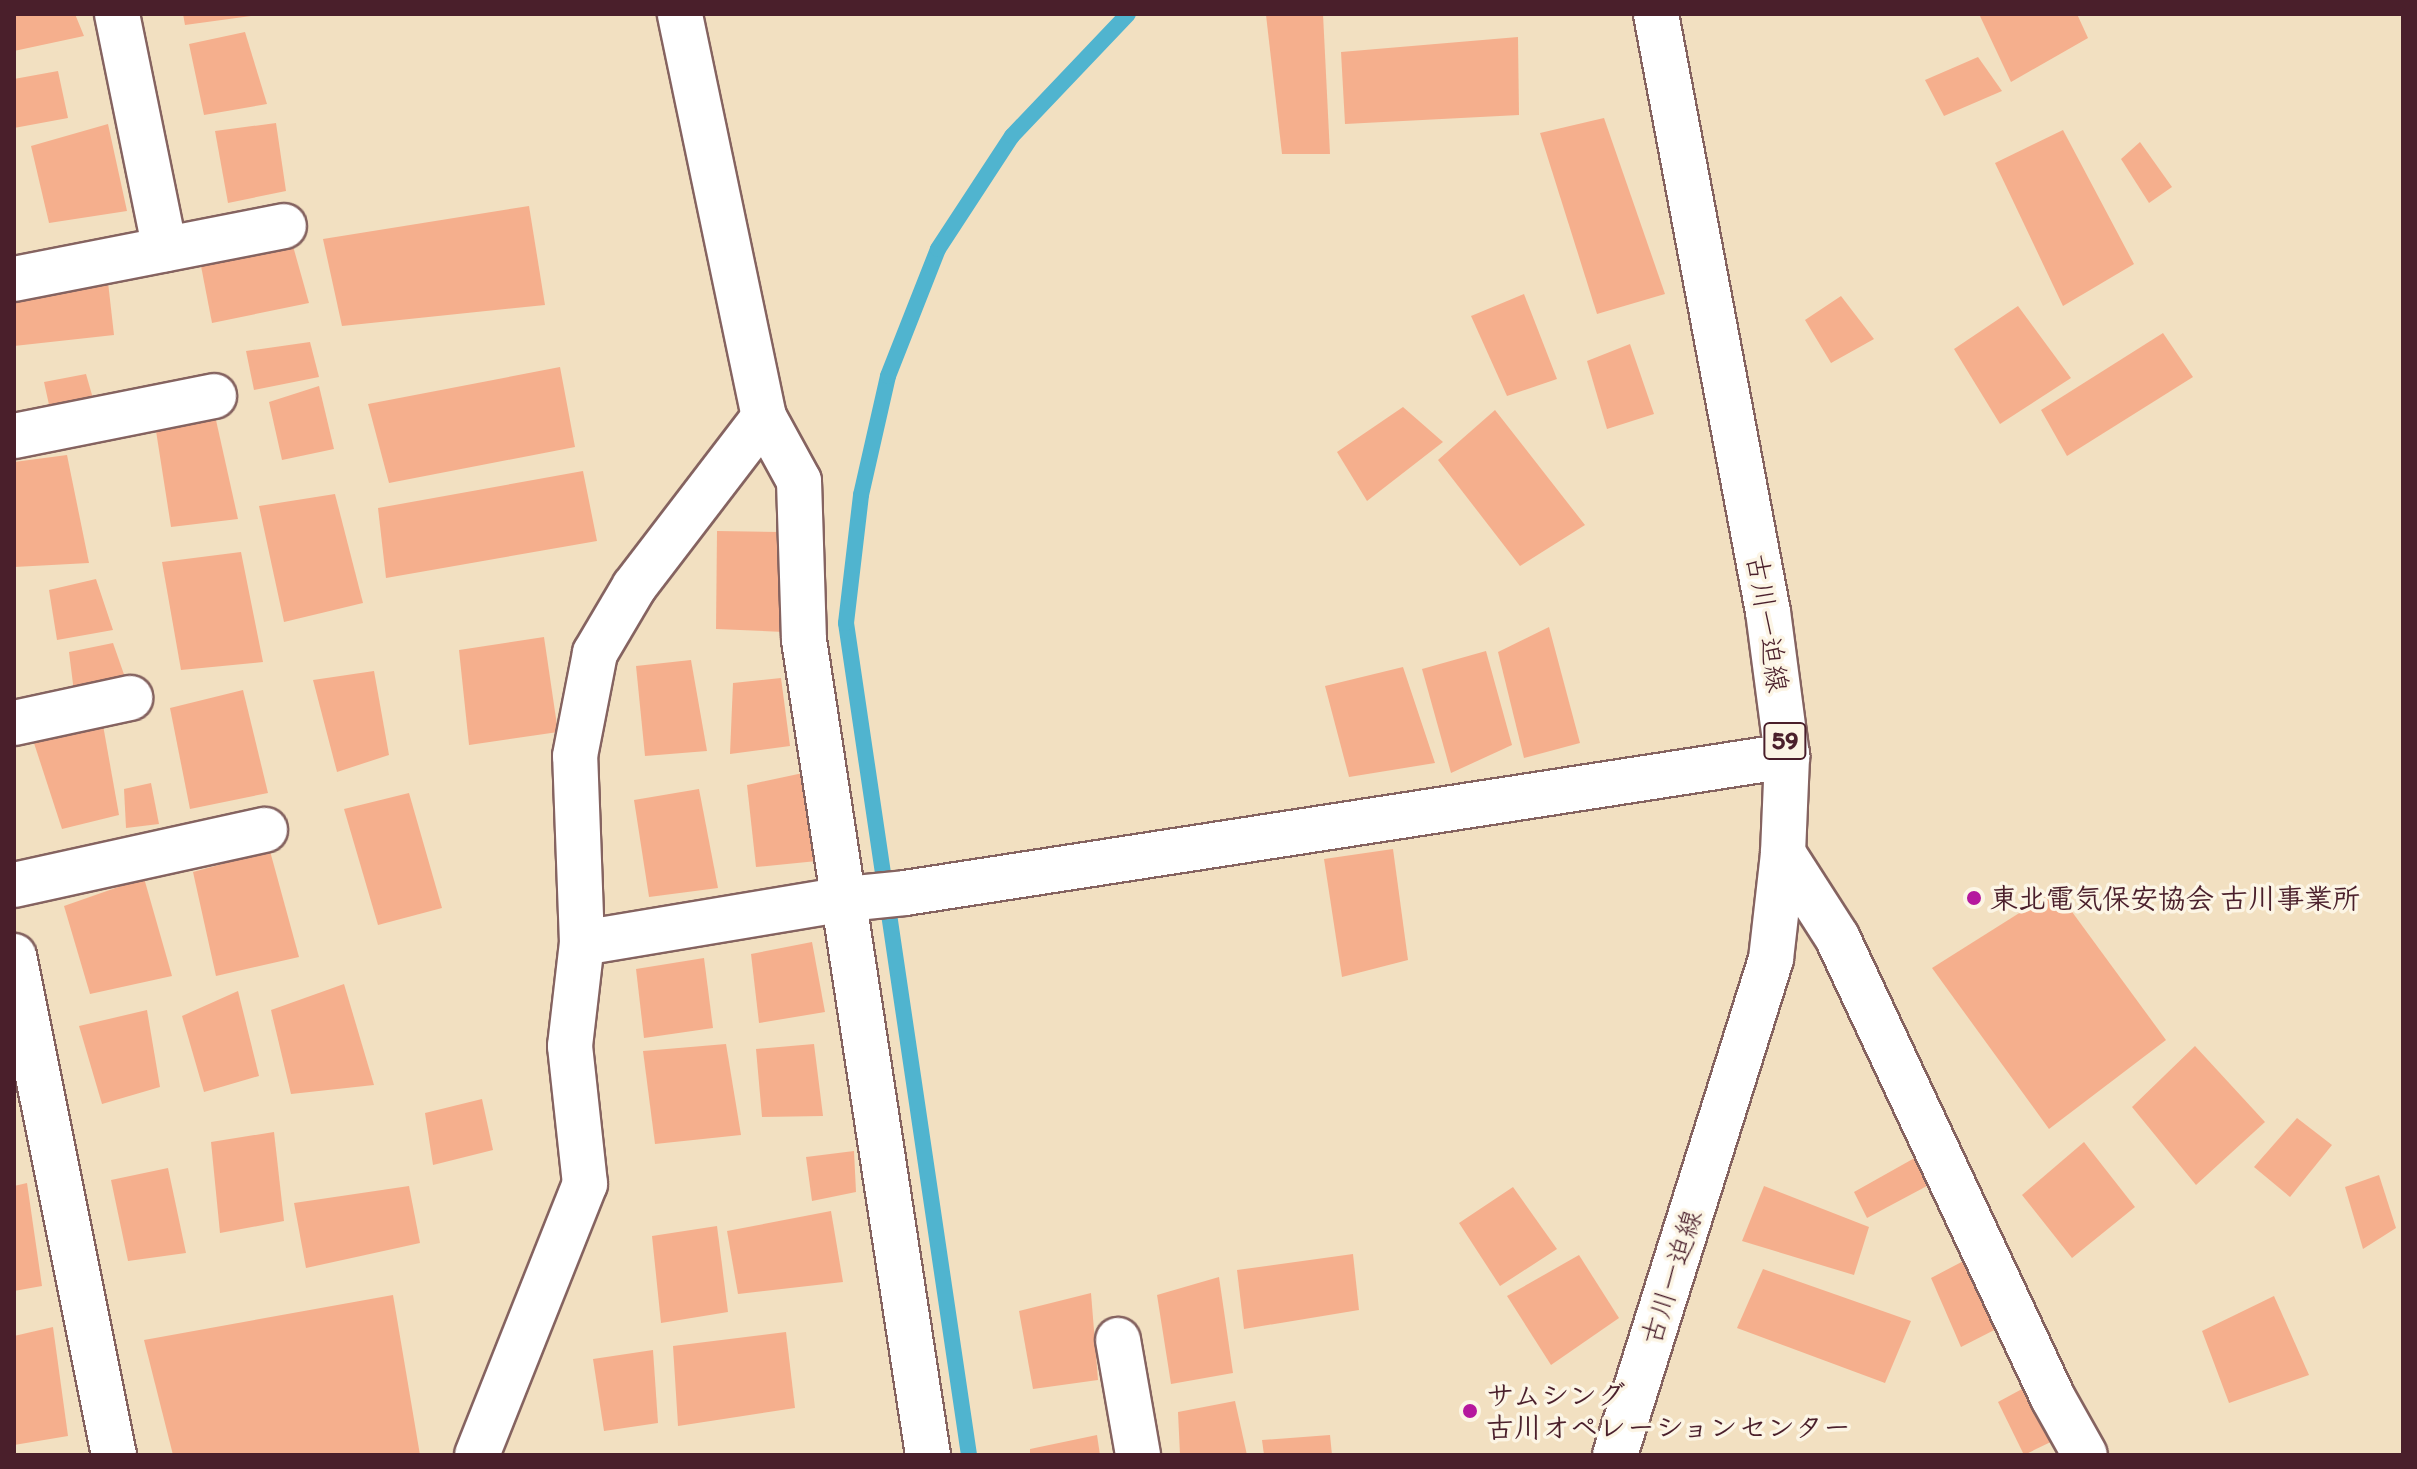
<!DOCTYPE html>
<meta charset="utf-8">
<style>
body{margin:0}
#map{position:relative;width:2417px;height:1469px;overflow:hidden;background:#f2e0c1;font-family:Itim,"Klee One",sans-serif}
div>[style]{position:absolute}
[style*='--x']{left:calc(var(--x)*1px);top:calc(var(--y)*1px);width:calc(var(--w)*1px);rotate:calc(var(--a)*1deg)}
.stream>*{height:16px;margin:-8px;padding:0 8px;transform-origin:8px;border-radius:8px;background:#50b4cf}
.building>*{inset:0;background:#f5af8d}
.roads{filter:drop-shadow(2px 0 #856360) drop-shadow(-2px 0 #856360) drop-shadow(0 2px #856360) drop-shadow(0 -2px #856360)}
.minor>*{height:44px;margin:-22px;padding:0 22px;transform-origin:22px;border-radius:22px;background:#fff}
.major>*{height:44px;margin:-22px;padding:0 22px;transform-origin:22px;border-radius:22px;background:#fff}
.dots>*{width:22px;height:22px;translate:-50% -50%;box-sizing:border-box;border:4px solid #fcf5e5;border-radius:50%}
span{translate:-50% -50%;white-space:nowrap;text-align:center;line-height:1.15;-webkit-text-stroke:7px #fcf5e5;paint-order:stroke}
.shield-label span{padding:2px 6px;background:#fcf5e5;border:2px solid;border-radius:6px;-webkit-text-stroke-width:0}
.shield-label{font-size:26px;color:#4a1f2b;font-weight:700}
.street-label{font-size:28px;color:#4a1f2b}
.poi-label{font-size:28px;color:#4a1f2b;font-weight:700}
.left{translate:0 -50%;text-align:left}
.frame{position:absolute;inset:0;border:16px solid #4a1f2b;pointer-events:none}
</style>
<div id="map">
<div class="stream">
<div style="--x:969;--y:1455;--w:841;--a:-98.41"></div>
<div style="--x:846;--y:623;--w:129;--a:-83.3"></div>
<div style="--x:861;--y:495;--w:122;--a:-77.2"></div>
<div style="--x:888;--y:376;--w:136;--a:-68.5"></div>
<div style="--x:938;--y:249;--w:135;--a:-56.8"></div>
<div style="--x:1012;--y:136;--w:168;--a:-46.4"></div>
</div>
<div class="building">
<div style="clip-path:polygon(14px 14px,75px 14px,84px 36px,14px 51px)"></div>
<div style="clip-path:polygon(183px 14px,251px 14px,251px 16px,185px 25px)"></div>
<div style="clip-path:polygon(1323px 14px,1330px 154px,1282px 154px,1266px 15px)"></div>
<div style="clip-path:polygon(1979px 14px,2077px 14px,2088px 38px,2011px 82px)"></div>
<div style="clip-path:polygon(245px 32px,267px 104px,204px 115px,189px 44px)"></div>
<div style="clip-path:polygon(1518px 37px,1519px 115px,1345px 124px,1341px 52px)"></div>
<div style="clip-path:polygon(1978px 57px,2002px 91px,1944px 116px,1925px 80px)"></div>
<div style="clip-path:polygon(58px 71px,68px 118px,14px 128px,14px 79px)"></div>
<div style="clip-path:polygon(1604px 118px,1665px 294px,1597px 314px,1540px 133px)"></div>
<div style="clip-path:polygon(276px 123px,286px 191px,228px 203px,215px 131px)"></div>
<div style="clip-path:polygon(108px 124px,127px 211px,49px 223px,31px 146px)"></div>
<div style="clip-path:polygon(2063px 130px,2134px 264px,2063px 306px,1995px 163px)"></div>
<div style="clip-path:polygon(2140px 142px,2172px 187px,2149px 203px,2121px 159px)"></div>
<div style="clip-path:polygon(529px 206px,545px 305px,342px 326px,323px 239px)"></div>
<div style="clip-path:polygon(293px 246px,309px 303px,212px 323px,201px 266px)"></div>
<div style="clip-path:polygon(108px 282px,114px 335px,14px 346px,14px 297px)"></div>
<div style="clip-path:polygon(1524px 294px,1557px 379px,1507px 396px,1471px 316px)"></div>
<div style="clip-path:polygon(1841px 296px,1874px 339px,1831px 363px,1805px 320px)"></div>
<div style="clip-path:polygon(2018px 306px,2071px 378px,2000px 424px,1954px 349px)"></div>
<div style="clip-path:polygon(2163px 333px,2193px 377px,2067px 456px,2041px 410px)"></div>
<div style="clip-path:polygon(310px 342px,319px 377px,254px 390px,246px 351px)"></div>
<div style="clip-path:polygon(1630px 344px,1654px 414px,1607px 429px,1587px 361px)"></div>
<div style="clip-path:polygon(560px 367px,575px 447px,389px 483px,368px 404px)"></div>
<div style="clip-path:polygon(86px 374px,94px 402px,51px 414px,44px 382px)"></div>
<div style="clip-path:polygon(319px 386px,334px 449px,282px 460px,269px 402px)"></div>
<div style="clip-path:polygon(1403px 407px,1443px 442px,1367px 501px,1337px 452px)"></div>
<div style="clip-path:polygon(1495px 410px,1585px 525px,1520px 566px,1438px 460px)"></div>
<div style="clip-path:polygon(216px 420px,238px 519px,171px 527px,156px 431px)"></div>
<div style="clip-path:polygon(67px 455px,89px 563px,14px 567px,14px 462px)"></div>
<div style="clip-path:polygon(583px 471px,597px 541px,386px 578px,378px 508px)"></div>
<div style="clip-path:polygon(335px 494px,363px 603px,284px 622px,259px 506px)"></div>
<div style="clip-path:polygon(717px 531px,780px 532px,784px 632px,716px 629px)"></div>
<div style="clip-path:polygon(241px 552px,263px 662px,181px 670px,162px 562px)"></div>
<div style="clip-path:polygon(96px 579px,113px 630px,57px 640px,49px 590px)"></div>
<div style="clip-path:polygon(1549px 627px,1580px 743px,1524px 758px,1498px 652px)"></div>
<div style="clip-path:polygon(544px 637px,558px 732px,469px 745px,459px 650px)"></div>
<div style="clip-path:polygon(113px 643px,127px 683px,74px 692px,69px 652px)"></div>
<div style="clip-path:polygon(1486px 651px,1512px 745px,1451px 773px,1422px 669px)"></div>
<div style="clip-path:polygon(691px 660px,707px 751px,645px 756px,636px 666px)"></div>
<div style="clip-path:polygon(1403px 667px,1435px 763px,1349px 777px,1325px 686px)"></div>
<div style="clip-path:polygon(374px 671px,389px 755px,337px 772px,313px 680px)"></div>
<div style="clip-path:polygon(781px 678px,790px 746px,730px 754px,733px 683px)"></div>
<div style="clip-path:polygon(243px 690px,268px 793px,190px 809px,170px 708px)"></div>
<div style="clip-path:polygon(103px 725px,119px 815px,62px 829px,33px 740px)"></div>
<div style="clip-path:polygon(803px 773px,817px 861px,756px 867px,747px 785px)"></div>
<div style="clip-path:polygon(151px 783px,159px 824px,126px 828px,124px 789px)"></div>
<div style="clip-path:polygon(699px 789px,718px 888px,649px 897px,634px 800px)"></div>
<div style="clip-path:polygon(409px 793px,442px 908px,378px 925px,344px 809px)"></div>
<div style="clip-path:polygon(1393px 849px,1408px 960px,1342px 977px,1324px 859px)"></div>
<div style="clip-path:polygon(270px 851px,299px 957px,216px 976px,193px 872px)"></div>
<div style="clip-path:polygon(144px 878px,172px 976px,90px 994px,64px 906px)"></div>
<div style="clip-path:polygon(2056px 890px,2166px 1040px,2049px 1129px,1932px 968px)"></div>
<div style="clip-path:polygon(812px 942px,825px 1012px,759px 1023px,751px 954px)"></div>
<div style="clip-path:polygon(704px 958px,713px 1028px,644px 1038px,636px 969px)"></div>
<div style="clip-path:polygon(344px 984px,374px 1085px,291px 1094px,271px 1010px)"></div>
<div style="clip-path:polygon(238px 991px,259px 1076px,204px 1092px,182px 1016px)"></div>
<div style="clip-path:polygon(147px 1010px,160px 1087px,102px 1104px,79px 1026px)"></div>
<div style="clip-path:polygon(726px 1044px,741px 1135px,655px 1144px,643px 1051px)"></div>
<div style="clip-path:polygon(814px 1044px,823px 1116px,762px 1117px,756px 1049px)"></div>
<div style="clip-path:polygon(2195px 1046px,2265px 1122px,2196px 1185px,2132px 1107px)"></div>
<div style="clip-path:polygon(482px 1099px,493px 1150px,433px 1165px,425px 1113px)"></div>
<div style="clip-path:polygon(2297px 1118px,2332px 1145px,2290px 1197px,2254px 1167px)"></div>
<div style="clip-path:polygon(274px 1132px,284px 1221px,220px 1233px,211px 1142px)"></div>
<div style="clip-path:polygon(2084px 1142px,2135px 1207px,2072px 1258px,2022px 1195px)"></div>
<div style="clip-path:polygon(854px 1151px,856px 1192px,812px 1201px,806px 1157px)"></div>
<div style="clip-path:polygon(1927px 1151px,1940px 1179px,1867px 1218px,1854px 1192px)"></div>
<div style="clip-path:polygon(168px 1168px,186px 1253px,128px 1261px,111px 1180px)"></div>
<div style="clip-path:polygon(2379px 1175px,2396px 1228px,2363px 1249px,2345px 1187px)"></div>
<div style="clip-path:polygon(27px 1183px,42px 1286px,14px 1291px,14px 1186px)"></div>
<div style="clip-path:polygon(409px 1186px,420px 1243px,306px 1268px,294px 1203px)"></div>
<div style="clip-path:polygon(1764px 1186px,1869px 1227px,1854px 1275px,1742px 1241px)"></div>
<div style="clip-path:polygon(1513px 1187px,1557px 1249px,1500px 1286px,1459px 1223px)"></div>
<div style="clip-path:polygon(831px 1211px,843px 1282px,738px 1294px,727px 1231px)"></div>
<div style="clip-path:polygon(717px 1226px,728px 1312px,661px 1323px,652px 1236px)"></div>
<div style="clip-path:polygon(1353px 1254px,1359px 1310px,1244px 1329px,1237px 1270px)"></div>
<div style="clip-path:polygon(1579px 1255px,1619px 1318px,1551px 1365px,1507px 1296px)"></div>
<div style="clip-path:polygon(1973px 1256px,2006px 1324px,1961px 1347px,1931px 1278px)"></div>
<div style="clip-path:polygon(1763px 1269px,1911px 1321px,1885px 1383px,1737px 1328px)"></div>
<div style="clip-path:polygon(1219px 1277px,1233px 1373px,1171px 1384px,1157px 1295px)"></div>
<div style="clip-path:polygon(1091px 1293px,1098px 1380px,1033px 1389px,1019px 1311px)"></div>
<div style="clip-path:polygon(393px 1295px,420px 1455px,173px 1455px,144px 1340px)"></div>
<div style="clip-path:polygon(2274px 1296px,2309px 1375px,2229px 1403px,2202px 1331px)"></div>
<div style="clip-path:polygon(53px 1327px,68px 1436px,14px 1445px,14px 1336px)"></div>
<div style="clip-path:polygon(786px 1332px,795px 1408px,678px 1426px,673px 1346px)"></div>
<div style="clip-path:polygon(653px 1350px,658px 1423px,604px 1431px,593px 1359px)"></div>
<div style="clip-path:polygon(2035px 1382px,2059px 1438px,2024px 1455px,1998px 1402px)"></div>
<div style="clip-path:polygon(1235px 1401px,1247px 1455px,1180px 1455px,1178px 1412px)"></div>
<div style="clip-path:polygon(1097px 1435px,1100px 1455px,1030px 1455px,1030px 1449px)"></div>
<div style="clip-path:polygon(1330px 1435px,1332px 1455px,1264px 1455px,1262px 1440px)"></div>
</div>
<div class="roads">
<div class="minor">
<div style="--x:117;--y:14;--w:240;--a:78.5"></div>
<div style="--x:14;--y:279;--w:275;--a:-11.1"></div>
<div style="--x:764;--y:417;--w:73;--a:61.3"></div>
<div style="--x:799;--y:481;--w:159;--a:88.2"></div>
<div style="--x:804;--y:640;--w:824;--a:81.35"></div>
<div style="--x:14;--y:436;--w:204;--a:-11.3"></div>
<div style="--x:14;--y:723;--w:119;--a:-12.2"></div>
<div style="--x:1783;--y:853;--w:100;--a:57.3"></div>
<div style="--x:1837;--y:937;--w:509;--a:64.89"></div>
<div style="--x:2053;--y:1398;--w:65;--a:60.7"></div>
<div style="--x:14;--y:885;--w:257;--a:-12.4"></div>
<div style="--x:582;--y:943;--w:187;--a:-92.1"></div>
<div style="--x:575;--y:756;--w:105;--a:-79"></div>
<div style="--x:595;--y:653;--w:77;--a:-59.4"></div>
<div style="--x:634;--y:587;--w:214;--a:-52.6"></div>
<div style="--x:764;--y:417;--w:412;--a:-101.8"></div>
<div style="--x:14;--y:956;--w:509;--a:78.67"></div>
<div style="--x:1118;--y:1340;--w:117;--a:80.1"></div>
<div style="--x:477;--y:1455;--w:292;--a:-68.3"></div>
<div style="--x:585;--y:1184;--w:139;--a:-96.2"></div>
<div style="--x:570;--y:1046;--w:104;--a:-83.4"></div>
<div style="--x:582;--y:943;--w:268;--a:-9.5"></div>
<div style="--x:846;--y:899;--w:59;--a:-5.8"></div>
<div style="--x:905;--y:893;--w:893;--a:-8.83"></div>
</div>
<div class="major">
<div style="--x:1615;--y:1455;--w:520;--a:-72.54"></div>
<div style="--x:1771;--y:959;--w:107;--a:-83.5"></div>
<div style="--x:1783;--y:853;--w:97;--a:-87.6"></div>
<div style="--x:1787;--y:756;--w:145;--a:-97.5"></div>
<div style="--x:1768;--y:612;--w:608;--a:-100.61"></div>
</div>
</div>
<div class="dots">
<div style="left:1974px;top:898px;background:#b5179e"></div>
<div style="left:1470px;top:1411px;background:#b5179e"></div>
</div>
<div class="shield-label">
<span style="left:1785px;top:741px">59</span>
</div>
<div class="street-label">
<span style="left:1768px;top:623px;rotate:81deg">古川一迫線</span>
<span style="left:1671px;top:1277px;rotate:-72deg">古川一迫線</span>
</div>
<div class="poi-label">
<span class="left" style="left:1990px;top:898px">東北電気保安協会 古川事業所</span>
<span class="left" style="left:1486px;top:1411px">サムシング<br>古川オペレーションセンター</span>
</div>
<div class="frame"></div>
</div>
